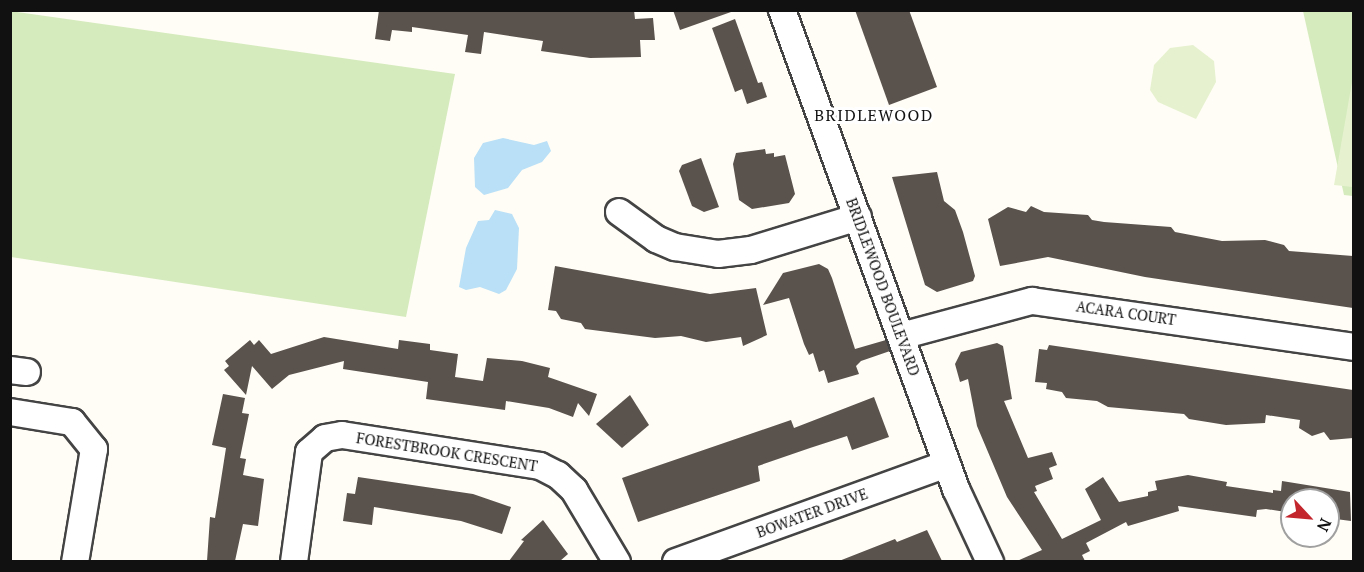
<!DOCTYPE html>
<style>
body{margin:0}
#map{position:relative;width:1364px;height:572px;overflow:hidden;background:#fffdf5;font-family:"PT Serif",serif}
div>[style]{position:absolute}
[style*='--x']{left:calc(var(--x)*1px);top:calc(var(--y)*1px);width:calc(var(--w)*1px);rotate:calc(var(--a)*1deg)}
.green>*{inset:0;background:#d5ebbd}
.pitch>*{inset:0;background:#e6f2cf}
.water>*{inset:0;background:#b9e0f7}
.building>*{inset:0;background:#5a524d}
.roads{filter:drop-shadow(2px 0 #444) drop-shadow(-2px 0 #444) drop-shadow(0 2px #444) drop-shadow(0 -2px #444)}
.minor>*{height:26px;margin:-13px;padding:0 13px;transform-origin:13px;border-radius:13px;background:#fff}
span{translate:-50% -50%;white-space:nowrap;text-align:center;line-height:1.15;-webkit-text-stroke:6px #fff;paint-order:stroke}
.street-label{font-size:15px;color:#111}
.neighbourhood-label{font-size:16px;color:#111;letter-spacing:1.5px}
.frame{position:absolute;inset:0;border:12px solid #111;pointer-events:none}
.north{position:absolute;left:1280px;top:488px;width:60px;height:60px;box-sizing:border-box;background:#fff;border:2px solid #a0a0a0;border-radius:50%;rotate:116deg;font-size:16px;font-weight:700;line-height:24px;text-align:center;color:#111}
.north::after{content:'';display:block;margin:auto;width:21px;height:27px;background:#c4262e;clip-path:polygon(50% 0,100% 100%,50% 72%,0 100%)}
</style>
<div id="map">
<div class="green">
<div style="clip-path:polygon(10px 11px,455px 74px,406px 317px,11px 257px)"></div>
<div style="clip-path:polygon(1303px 11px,1353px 11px,1353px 196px,1344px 195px)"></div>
</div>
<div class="pitch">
<div style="clip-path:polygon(1193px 45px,1214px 61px,1216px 82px,1196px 119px,1158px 102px,1150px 90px,1154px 65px,1170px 48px)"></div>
<div style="clip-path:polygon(1353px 78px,1353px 187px,1334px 185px,1352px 82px)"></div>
</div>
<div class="water">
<div style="clip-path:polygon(503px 138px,534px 145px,547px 141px,551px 151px,542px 162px,522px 170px,508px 188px,484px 195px,475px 187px,474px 158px,483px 143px)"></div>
<div style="clip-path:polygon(495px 210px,512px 214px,519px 228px,517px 269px,506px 290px,499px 294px,480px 287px,466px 290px,459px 287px,466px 248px,478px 221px,489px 220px)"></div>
</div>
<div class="building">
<div style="clip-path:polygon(379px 10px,634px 10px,635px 19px,653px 18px,655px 40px,640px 40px,641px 57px,590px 58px,541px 51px,543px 41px,484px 32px,481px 54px,465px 52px,468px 35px,412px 27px,412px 32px,392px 30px,390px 41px,375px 39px)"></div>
<div style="clip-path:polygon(673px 10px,731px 10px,731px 12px,680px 30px)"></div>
<div style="clip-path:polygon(855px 10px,909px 10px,937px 87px,889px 105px)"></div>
<div style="clip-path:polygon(735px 19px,758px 83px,762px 82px,767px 97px,747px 104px,742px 89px,735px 92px,712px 28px)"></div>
<div style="clip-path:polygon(765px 149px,766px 154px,774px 153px,774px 157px,785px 155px,795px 194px,789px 203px,752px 209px,739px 200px,733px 164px,736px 153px)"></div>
<div style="clip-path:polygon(701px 158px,719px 207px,704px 212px,692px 206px,679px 171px,682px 165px)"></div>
<div style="clip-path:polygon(937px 172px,944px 201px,955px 210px,963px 232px,975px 276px,973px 281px,937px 292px,925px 285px,892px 177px)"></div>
<div style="clip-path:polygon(1031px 206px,1044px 212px,1088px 215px,1092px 220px,1104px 222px,1171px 227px,1175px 232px,1222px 241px,1265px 240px,1284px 245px,1289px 251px,1353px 256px,1353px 308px,1145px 277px,1048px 257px,1000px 266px,988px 219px,1008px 207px,1026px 212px)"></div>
<div style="clip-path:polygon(819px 264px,828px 269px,832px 278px,855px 349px,886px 340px,890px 351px,861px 361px,856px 366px,859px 374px,828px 383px,824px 370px,819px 372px,813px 353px,809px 355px,804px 344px,789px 298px,763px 305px,783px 273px)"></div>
<div style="clip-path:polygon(555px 266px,710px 294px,756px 288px,767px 335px,743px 346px,741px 337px,706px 342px,681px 336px,655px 338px,585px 329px,581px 323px,561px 319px,556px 311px,548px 310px)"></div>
<div style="clip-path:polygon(324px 337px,398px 349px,399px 340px,430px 344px,430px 350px,458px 354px,455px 377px,483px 381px,487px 358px,522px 361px,550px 368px,548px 377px,597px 394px,589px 416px,578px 403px,573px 417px,549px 408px,506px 401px,505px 410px,426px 399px,428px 382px,343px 369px,344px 361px,289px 375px,272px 389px,252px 366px,246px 395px,224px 370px,229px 366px,225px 361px,250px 340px,254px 345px,259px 340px,271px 354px)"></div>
<div style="clip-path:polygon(997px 343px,1003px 346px,1012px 399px,1004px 401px,1028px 458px,1052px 452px,1057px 465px,1049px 468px,1053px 479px,1035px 486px,1037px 491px,1034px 492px,1062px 539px,1101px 520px,1085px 489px,1103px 477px,1119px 502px,1148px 496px,1148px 492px,1157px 490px,1155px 481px,1188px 475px,1227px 482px,1226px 486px,1273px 493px,1273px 490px,1281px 491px,1282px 481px,1350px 492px,1351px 521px,1328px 518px,1328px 500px,1292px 500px,1292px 513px,1266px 509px,1257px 510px,1256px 517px,1178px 506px,1179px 511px,1128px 526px,1126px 522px,1086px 543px,1090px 551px,1082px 555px,1085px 561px,1017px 561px,1042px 550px,1007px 497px,977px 426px,968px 379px,960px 382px,955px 364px,961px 352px)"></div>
<div style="clip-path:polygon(1049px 345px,1353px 390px,1353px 438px,1330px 440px,1324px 432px,1312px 436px,1299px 428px,1300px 420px,1266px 415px,1265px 423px,1226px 425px,1189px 419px,1184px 414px,1108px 407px,1097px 401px,1066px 398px,1062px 392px,1046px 389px,1047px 383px,1035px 382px,1039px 349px,1047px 350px)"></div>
<div style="clip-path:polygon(223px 394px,245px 398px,242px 413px,249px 414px,240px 458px,246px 459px,243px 475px,264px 479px,258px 526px,243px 524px,235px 561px,207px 561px,210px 517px,215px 518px,226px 448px,212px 445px)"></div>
<div style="clip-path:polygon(630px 395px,649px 425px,622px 448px,596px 424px)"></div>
<div style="clip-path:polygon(874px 397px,889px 437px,852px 450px,847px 436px,810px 448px,758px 466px,760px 481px,638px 522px,622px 478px,791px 420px,794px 428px)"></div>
<div style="clip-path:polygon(358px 477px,473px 494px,511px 507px,502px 534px,461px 521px,374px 507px,372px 525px,343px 521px,347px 493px,355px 494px)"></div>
<div style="clip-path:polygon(543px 520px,568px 554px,560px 561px,509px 561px,524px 541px,521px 540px)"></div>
<div style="clip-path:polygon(927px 530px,942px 561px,839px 561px,895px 539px,897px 542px)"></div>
</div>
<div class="roads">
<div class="minor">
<div style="--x:782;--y:10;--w:510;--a:70.04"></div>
<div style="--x:956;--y:489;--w:81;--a:65"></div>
<div style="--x:619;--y:212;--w:46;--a:36.1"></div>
<div style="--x:656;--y:239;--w:21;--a:23"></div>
<div style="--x:675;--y:247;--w:44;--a:9.2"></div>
<div style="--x:718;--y:254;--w:33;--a:-7"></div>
<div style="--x:751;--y:250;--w:112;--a:-17.1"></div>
<div style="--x:901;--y:336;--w:136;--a:-15"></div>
<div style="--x:1032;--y:301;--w:325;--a:8.1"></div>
<div style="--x:10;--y:370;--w:17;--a:7"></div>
<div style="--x:10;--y:412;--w:63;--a:9.2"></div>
<div style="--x:72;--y:422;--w:35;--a:51"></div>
<div style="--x:94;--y:449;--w:115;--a:99.5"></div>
<div style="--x:294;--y:562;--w:111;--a:-82.2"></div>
<div style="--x:309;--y:452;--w:21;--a:-41"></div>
<div style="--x:325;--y:438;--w:17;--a:-10"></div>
<div style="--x:342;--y:435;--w:200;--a:8.9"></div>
<div style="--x:540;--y:466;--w:20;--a:27"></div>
<div style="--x:558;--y:475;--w:22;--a:43"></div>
<div style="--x:574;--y:490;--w:84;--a:59.2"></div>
<div style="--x:676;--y:562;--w:288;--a:-19.9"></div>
</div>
</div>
<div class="street-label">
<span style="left:883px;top:287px;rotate:70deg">BRIDLEWOOD BOULEVARD</span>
<span style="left:1126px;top:313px;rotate:8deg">ACARA COURT</span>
<span style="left:447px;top:452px;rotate:9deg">FORESTBROOK CRESCENT</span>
<span style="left:812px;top:513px;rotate:-20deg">BOWATER DRIVE</span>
</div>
<div class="neighbourhood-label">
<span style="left:874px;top:115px">BRIDLEWOOD</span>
</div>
<div class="frame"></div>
<div class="north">N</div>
</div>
